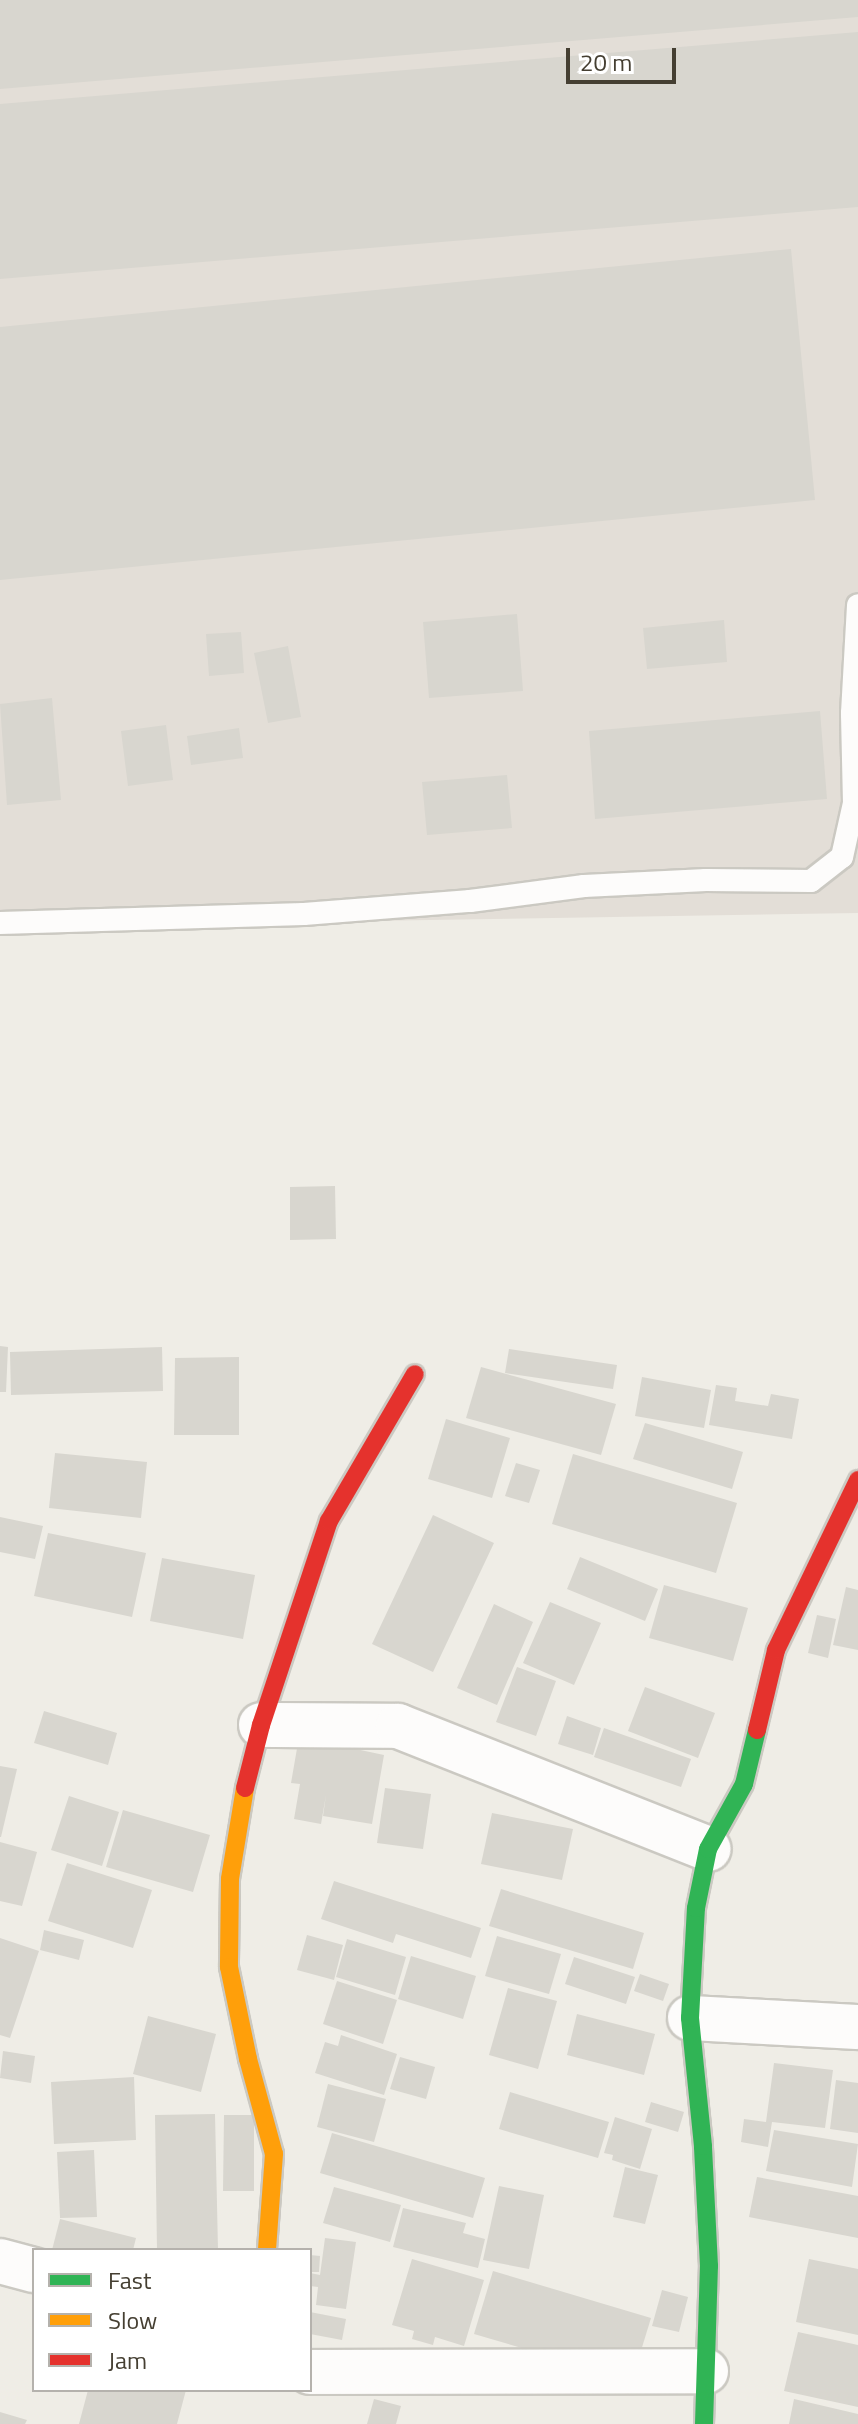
<!DOCTYPE html>
<style>
body{margin:0}
#map{position:relative;width:858px;height:2424px;overflow:hidden;background:#efede6;font-family:"Titillium Web",sans-serif}
div>[style]{position:absolute}
[style*='--x']{left:calc(var(--x)*1px);top:calc(var(--y)*1px);width:calc(var(--w)*1px);rotate:calc(var(--a)*1deg)}
.industrial>*{inset:0;background:#e3ded7}
.building>*{inset:0;background:#d8d6cf}
.roads{filter:drop-shadow(2px 0 #cbc9c2) drop-shadow(-2px 0 #cbc9c2) drop-shadow(0 2px #cbc9c2) drop-shadow(0 -2px #cbc9c2)}
.lane>*{height:22px;margin:-11px;padding:0 11px;transform-origin:11px;border-radius:11px;background:#fdfcfb}
.street>*{height:44px;margin:-22px;padding:0 22px;transform-origin:22px;border-radius:22px;background:#fdfcfb}
.fast>*{height:18px;margin:-9px;padding:0 9px;transform-origin:9px;border-radius:9px;background:#30b455}
.slow>*{height:18px;margin:-9px;padding:0 9px;transform-origin:9px;border-radius:9px;background:#ff9f0a}
.jam>*{height:18px;margin:-9px;padding:0 9px;transform-origin:9px;border-radius:9px;background:#e5322d}
span{translate:-50% -50%;white-space:nowrap;text-align:center;line-height:1.15;-webkit-text-stroke:8px #fff;paint-order:stroke}
.legend{position:absolute;left:32px;top:2248px;width:280px;height:144px;box-sizing:border-box;background:#fff;border:2px solid #b5b2ad;margin:0;padding:10px 14px;list-style:none;font-size:24px;color:#453f32}
.legend li{display:flex;align-items:center;gap:16px;height:40px}
.legend b{width:40px;border:2px solid #b5b2ad}
.scale{position:absolute;left:566px;top:48px;width:110px;height:36px;box-sizing:border-box;border:4px solid #453f32;border-top:0;padding-left:10px;font-size:24px;line-height:28px;white-space:nowrap;color:#453f32;-webkit-text-stroke:6px #fff;paint-order:stroke}
</style>
<div id="map">
<div class="industrial">
<div style="clip-path:polygon(0 0,858px 0,858px 913px,0 927px)"></div>
</div>
<div class="building">
<div style="clip-path:polygon(0 0,858px 0,858px 17px,0 89px)"></div>
<div style="clip-path:polygon(858px 32px,858px 207px,0 279px,0 104px)"></div>
<div style="clip-path:polygon(791px 249px,815px 500px,0 580px,0 327px)"></div>
<div style="clip-path:polygon(517px 614px,523px 691px,429px 698px,423px 622px)"></div>
<div style="clip-path:polygon(724px 620px,727px 662px,647px 669px,643px 628px)"></div>
<div style="clip-path:polygon(241px 632px,244px 673px,209px 676px,206px 634px)"></div>
<div style="clip-path:polygon(288px 646px,301px 717px,268px 723px,254px 653px)"></div>
<div style="clip-path:polygon(52px 698px,61px 800px,7px 805px,0 704px)"></div>
<div style="clip-path:polygon(820px 711px,827px 799px,595px 819px,589px 731px)"></div>
<div style="clip-path:polygon(166px 725px,173px 780px,128px 786px,121px 731px)"></div>
<div style="clip-path:polygon(239px 728px,243px 758px,191px 765px,187px 736px)"></div>
<div style="clip-path:polygon(507px 775px,512px 828px,427px 835px,422px 782px)"></div>
<div style="clip-path:polygon(335px 1186px,336px 1239px,290px 1240px,290px 1187px)"></div>
<div style="clip-path:polygon(0 1346px,8px 1347px,6px 1392px,0 1392px)"></div>
<div style="clip-path:polygon(162px 1347px,163px 1391px,11px 1395px,10px 1352px)"></div>
<div style="clip-path:polygon(509px 1349px,617px 1365px,613px 1389px,505px 1373px)"></div>
<div style="clip-path:polygon(239px 1357px,239px 1435px,174px 1435px,175px 1358px)"></div>
<div style="clip-path:polygon(481px 1367px,616px 1404px,601px 1455px,466px 1418px)"></div>
<div style="clip-path:polygon(642px 1377px,711px 1390px,704px 1428px,635px 1416px)"></div>
<div style="clip-path:polygon(716px 1385px,737px 1388px,735px 1401px,768px 1406px,771px 1394px,799px 1399px,792px 1439px,709px 1425px)"></div>
<div style="clip-path:polygon(446px 1419px,510px 1438px,492px 1498px,428px 1479px)"></div>
<div style="clip-path:polygon(645px 1423px,743px 1452px,732px 1489px,633px 1459px)"></div>
<div style="clip-path:polygon(55px 1453px,147px 1462px,141px 1518px,49px 1508px)"></div>
<div style="clip-path:polygon(573px 1454px,737px 1503px,716px 1573px,552px 1524px)"></div>
<div style="clip-path:polygon(516px 1463px,540px 1470px,529px 1503px,505px 1496px)"></div>
<div style="clip-path:polygon(433px 1515px,494px 1543px,433px 1672px,372px 1644px)"></div>
<div style="clip-path:polygon(0 1517px,43px 1526px,35px 1559px,0 1552px)"></div>
<div style="clip-path:polygon(48px 1533px,146px 1553px,132px 1617px,34px 1596px)"></div>
<div style="clip-path:polygon(580px 1557px,658px 1589px,645px 1621px,567px 1589px)"></div>
<div style="clip-path:polygon(162px 1558px,255px 1575px,243px 1639px,150px 1621px)"></div>
<div style="clip-path:polygon(664px 1585px,748px 1608px,733px 1661px,649px 1638px)"></div>
<div style="clip-path:polygon(846px 1587px,858px 1590px,858px 1650px,833px 1645px)"></div>
<div style="clip-path:polygon(550px 1602px,601px 1623px,574px 1685px,523px 1663px)"></div>
<div style="clip-path:polygon(494px 1604px,533px 1622px,497px 1705px,457px 1688px)"></div>
<div style="clip-path:polygon(817px 1615px,836px 1619px,828px 1658px,808px 1653px)"></div>
<div style="clip-path:polygon(517px 1667px,556px 1681px,536px 1736px,496px 1722px)"></div>
<div style="clip-path:polygon(645px 1687px,715px 1713px,698px 1758px,628px 1731px)"></div>
<div style="clip-path:polygon(44px 1711px,117px 1733px,108px 1765px,34px 1743px)"></div>
<div style="clip-path:polygon(567px 1716px,601px 1728px,593px 1755px,558px 1744px)"></div>
<div style="clip-path:polygon(604px 1728px,691px 1759px,681px 1787px,594px 1757px)"></div>
<div style="clip-path:polygon(299px 1737px,384px 1755px,372px 1824px,323px 1816px,326px 1795px,321px 1824px,294px 1819px,300px 1784px,291px 1783px)"></div>
<div style="clip-path:polygon(0 1766px,17px 1769px,1px 1837px,0 1837px)"></div>
<div style="clip-path:polygon(385px 1788px,431px 1794px,423px 1849px,377px 1843px)"></div>
<div style="clip-path:polygon(69px 1796px,119px 1812px,102px 1866px,51px 1850px)"></div>
<div style="clip-path:polygon(123px 1810px,210px 1835px,193px 1892px,106px 1867px)"></div>
<div style="clip-path:polygon(492px 1813px,573px 1829px,562px 1880px,481px 1864px)"></div>
<div style="clip-path:polygon(0 1842px,37px 1852px,22px 1906px,0 1901px)"></div>
<div style="clip-path:polygon(67px 1863px,152px 1890px,133px 1948px,48px 1921px)"></div>
<div style="clip-path:polygon(334px 1881px,481px 1928px,471px 1958px,396px 1934px,393px 1943px,321px 1919px)"></div>
<div style="clip-path:polygon(501px 1889px,644px 1933px,633px 1969px,489px 1926px)"></div>
<div style="clip-path:polygon(44px 1930px,84px 1940px,79px 1960px,40px 1950px)"></div>
<div style="clip-path:polygon(307px 1935px,343px 1945px,334px 1980px,297px 1970px)"></div>
<div style="clip-path:polygon(497px 1936px,561px 1954px,549px 1994px,485px 1976px)"></div>
<div style="clip-path:polygon(0 1938px,39px 1951px,10px 2038px,0 2035px)"></div>
<div style="clip-path:polygon(347px 1939px,406px 1957px,395px 1995px,336px 1977px)"></div>
<div style="clip-path:polygon(411px 1956px,476px 1976px,463px 2019px,398px 1999px)"></div>
<div style="clip-path:polygon(574px 1957px,635px 1977px,626px 2004px,565px 1984px)"></div>
<div style="clip-path:polygon(640px 1974px,669px 1984px,663px 2001px,634px 1991px)"></div>
<div style="clip-path:polygon(337px 1981px,397px 2000px,383px 2044px,323px 2024px)"></div>
<div style="clip-path:polygon(508px 1988px,557px 2001px,538px 2069px,489px 2055px)"></div>
<div style="clip-path:polygon(577px 2014px,655px 2034px,644px 2075px,567px 2055px)"></div>
<div style="clip-path:polygon(148px 2016px,216px 2034px,201px 2092px,133px 2074px)"></div>
<div style="clip-path:polygon(341px 2035px,397px 2054px,384px 2095px,315px 2073px,325px 2042px,338px 2046px)"></div>
<div style="clip-path:polygon(3px 2051px,35px 2056px,31px 2083px,0 2078px)"></div>
<div style="clip-path:polygon(400px 2057px,435px 2067px,426px 2099px,390px 2089px)"></div>
<div style="clip-path:polygon(774px 2063px,833px 2070px,825px 2128px,772px 2122px,768px 2147px,741px 2142px,744px 2119px,766px 2122px)"></div>
<div style="clip-path:polygon(134px 2077px,136px 2140px,54px 2144px,51px 2082px)"></div>
<div style="clip-path:polygon(836px 2080px,858px 2083px,858px 2133px,830px 2129px)"></div>
<div style="clip-path:polygon(328px 2084px,386px 2099px,374px 2142px,317px 2127px)"></div>
<div style="clip-path:polygon(510px 2092px,609px 2122px,598px 2158px,499px 2129px)"></div>
<div style="clip-path:polygon(651px 2102px,684px 2112px,678px 2132px,645px 2122px)"></div>
<div style="clip-path:polygon(215px 2114px,218px 2250px,157px 2250px,155px 2115px)"></div>
<div style="clip-path:polygon(224px 2115px,254px 2115px,254px 2191px,223px 2191px)"></div>
<div style="clip-path:polygon(615px 2117px,652px 2129px,640px 2169px,612px 2160px,613px 2155px,604px 2153px)"></div>
<div style="clip-path:polygon(774px 2130px,858px 2144px,852px 2187px,766px 2171px)"></div>
<div style="clip-path:polygon(332px 2133px,485px 2178px,473px 2218px,320px 2173px)"></div>
<div style="clip-path:polygon(94px 2150px,97px 2217px,60px 2218px,57px 2152px)"></div>
<div style="clip-path:polygon(625px 2167px,658px 2175px,645px 2224px,613px 2217px)"></div>
<div style="clip-path:polygon(757px 2177px,858px 2196px,858px 2238px,749px 2217px)"></div>
<div style="clip-path:polygon(499px 2186px,544px 2195px,529px 2269px,483px 2260px)"></div>
<div style="clip-path:polygon(334px 2187px,401px 2205px,390px 2242px,323px 2223px)"></div>
<div style="clip-path:polygon(403px 2208px,466px 2223px,463px 2233px,485px 2239px,478px 2268px,393px 2247px)"></div>
<div style="clip-path:polygon(60px 2219px,136px 2238px,133px 2250px,52px 2250px)"></div>
<div style="clip-path:polygon(325px 2238px,356px 2242px,346px 2309px,316px 2305px,318px 2287px,310px 2286px,310px 2273px,320px 2275px)"></div>
<div style="clip-path:polygon(310px 2255px,320px 2256px,319px 2272px,310px 2272px)"></div>
<div style="clip-path:polygon(412px 2259px,484px 2280px,464px 2346px,435px 2337px,433px 2345px,412px 2339px,414px 2331px,392px 2325px)"></div>
<div style="clip-path:polygon(809px 2259px,858px 2269px,858px 2335px,796px 2322px)"></div>
<div style="clip-path:polygon(493px 2271px,651px 2318px,632px 2380px,474px 2334px)"></div>
<div style="clip-path:polygon(662px 2290px,688px 2297px,679px 2332px,652px 2326px)"></div>
<div style="clip-path:polygon(310px 2312px,346px 2319px,342px 2340px,310px 2334px)"></div>
<div style="clip-path:polygon(798px 2332px,858px 2345px,858px 2407px,784px 2391px)"></div>
<div style="clip-path:polygon(88px 2390px,186px 2390px,177px 2424px,79px 2424px)"></div>
<div style="clip-path:polygon(374px 2399px,401px 2406px,396px 2424px,367px 2424px)"></div>
<div style="clip-path:polygon(794px 2399px,858px 2414px,858px 2424px,789px 2424px)"></div>
<div style="clip-path:polygon(0 2412px,27px 2420px,25px 2424px,0 2424px)"></div>
</div>
<div class="roads">
<div class="lane">
<div style="--x:0;--y:923;--w:304;--a:-1.7"></div>
<div style="--x:304;--y:914;--w:167;--a:-4.5"></div>
<div style="--x:470;--y:901;--w:115;--a:-7.5"></div>
<div style="--x:584;--y:886;--w:122;--a:-2.8"></div>
<div style="--x:706;--y:880;--w:105;--a:0.5"></div>
<div style="--x:811;--y:881;--w:39;--a:-38"></div>
<div style="--x:842;--y:857;--w:55;--a:-77.5"></div>
<div style="--x:854;--y:803;--w:90;--a:-91.3"></div>
<div style="--x:852;--y:713;--w:108;--a:-86.8"></div>
</div>
<div class="street">
<div style="--x:261;--y:1725;--w:137;--a:0.4"></div>
<div style="--x:398;--y:1726;--w:334;--a:21.6"></div>
<div style="--x:690;--y:2018;--w:168;--a:3.1"></div>
<div style="--x:0;--y:2261;--w:35;--a:15"></div>
<div style="--x:310;--y:2372;--w:396;--a:-0.1"></div>
</div>
<div class="fast">
<div style="--x:704;--y:2424;--w:158;--a:-88.2"></div>
<div style="--x:709;--y:2266;--w:120;--a:-92.9"></div>
<div style="--x:703;--y:2146;--w:129;--a:-95.8"></div>
<div style="--x:690;--y:2018;--w:110;--a:-86.9"></div>
<div style="--x:696;--y:1908;--w:60;--a:-78.5"></div>
<div style="--x:708;--y:1849;--w:74;--a:-61"></div>
<div style="--x:744;--y:1784;--w:56;--a:-76.5"></div>
</div>
<div class="slow">
<div style="--x:245;--y:1788;--w:92;--a:99.4"></div>
<div style="--x:230;--y:1879;--w:88;--a:90.7"></div>
<div style="--x:229;--y:1967;--w:94;--a:78.3"></div>
<div style="--x:248;--y:2059;--w:98;--a:74.7"></div>
<div style="--x:274;--y:2154;--w:96;--a:94.2"></div>
</div>
<div class="jam">
<div style="--x:757;--y:1730;--w:82;--a:-76.6"></div>
<div style="--x:776;--y:1650;--w:189;--a:-64.2"></div>
<div style="--x:245;--y:1788;--w:65;--a:-75.7"></div>
<div style="--x:261;--y:1725;--w:215;--a:-71.6"></div>
<div style="--x:329;--y:1521;--w:170;--a:-59.7"></div>
</div>
</div>
<ul class="legend">
<li><b style="height:10px;background:#30b455"></b>Fast</li>
<li><b style="height:10px;background:#ff9f0a"></b>Slow</li>
<li><b style="height:10px;background:#e5322d"></b>Jam</li>
</ul>
<div class="scale">20 m</div>
</div>
